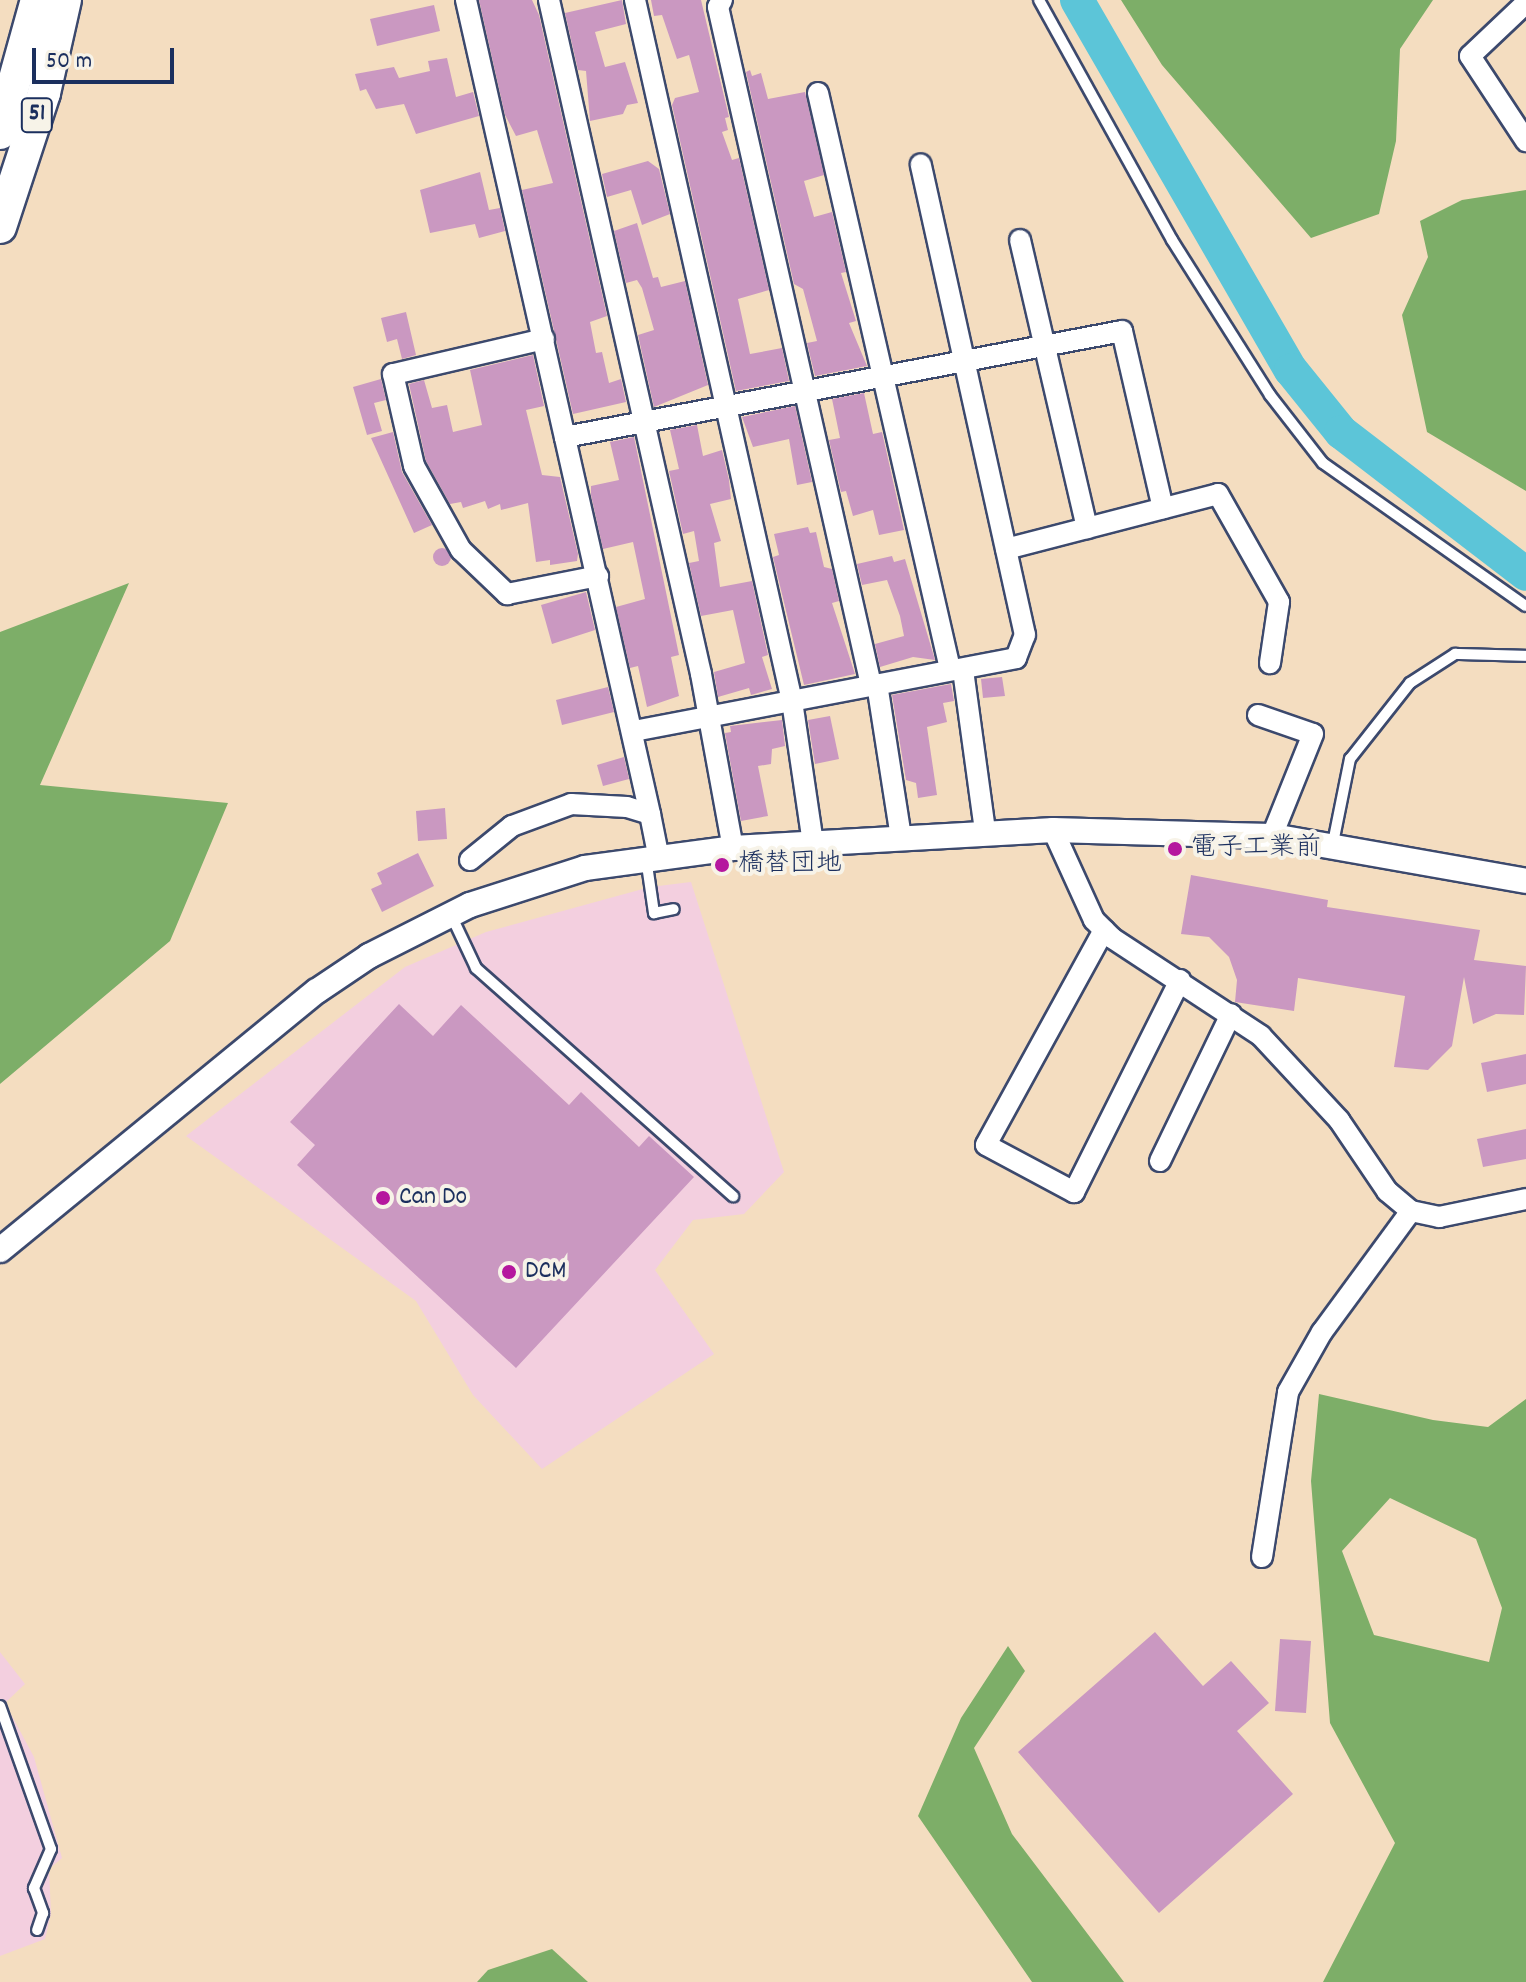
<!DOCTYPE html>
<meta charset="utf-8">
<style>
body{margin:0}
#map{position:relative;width:1526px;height:1982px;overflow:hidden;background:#f4ddc0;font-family:Dekko,"Klee One",sans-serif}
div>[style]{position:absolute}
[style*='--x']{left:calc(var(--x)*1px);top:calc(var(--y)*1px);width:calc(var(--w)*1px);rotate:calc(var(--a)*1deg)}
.built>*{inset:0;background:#f3cfdf}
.forest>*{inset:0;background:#7dae68}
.river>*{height:34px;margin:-17px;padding:0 17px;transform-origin:17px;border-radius:17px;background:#5cc5d8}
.building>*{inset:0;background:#ca98c1}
.round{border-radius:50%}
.roads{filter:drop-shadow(2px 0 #3c496d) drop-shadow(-2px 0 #3c496d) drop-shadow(0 2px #3c496d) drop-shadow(0 -2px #3c496d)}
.service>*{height:10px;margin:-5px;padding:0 5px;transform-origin:5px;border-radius:5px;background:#fff}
.minor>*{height:20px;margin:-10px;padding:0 10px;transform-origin:10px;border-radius:10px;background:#fff}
.tertiary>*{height:24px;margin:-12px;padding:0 12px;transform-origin:12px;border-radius:12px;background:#fff}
.trunk>*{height:32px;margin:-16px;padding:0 16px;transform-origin:16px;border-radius:16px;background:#fff}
.dots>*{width:22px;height:22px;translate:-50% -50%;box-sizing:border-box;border:4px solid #f7f3e8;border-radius:50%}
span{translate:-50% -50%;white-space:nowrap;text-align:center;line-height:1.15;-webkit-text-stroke:8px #f7f3e8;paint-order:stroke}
.shield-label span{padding:2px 6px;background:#f7f3e8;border:2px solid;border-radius:6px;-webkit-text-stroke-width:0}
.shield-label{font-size:24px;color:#1b2f5e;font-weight:700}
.poi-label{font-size:26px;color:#1b2f5e}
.left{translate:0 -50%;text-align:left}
.scale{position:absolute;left:32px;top:48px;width:142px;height:36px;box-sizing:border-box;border:4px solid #1b2f5e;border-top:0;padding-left:10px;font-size:24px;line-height:28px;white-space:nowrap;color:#1b2f5e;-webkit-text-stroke:6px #f7f3e8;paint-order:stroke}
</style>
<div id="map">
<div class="built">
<div style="clip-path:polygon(691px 882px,784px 1172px,744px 1214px,693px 1220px,655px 1270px,714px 1354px,542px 1469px,473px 1395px,416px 1301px,186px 1136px,405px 967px,486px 932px,650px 887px)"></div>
<div style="clip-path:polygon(0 1652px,25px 1684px,5px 1703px,34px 1757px,62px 1858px,49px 1869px,51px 1914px,45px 1939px,0 1956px)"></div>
</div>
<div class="forest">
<div style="clip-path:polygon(1121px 0,1433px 0,1400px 49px,1396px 141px,1379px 214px,1311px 238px,1162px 65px)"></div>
<div style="clip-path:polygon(1526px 190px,1526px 491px,1427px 432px,1402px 315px,1428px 257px,1420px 221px,1462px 200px)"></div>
<div style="clip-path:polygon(129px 583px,40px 785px,228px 803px,170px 941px,0 1084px,0 632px)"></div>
<div style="clip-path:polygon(evenodd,1319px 1394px,1433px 1420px,1488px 1427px,1526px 1399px,1526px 1982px,1323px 1982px,1395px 1843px,1330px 1723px,1311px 1481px,1319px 1394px,1390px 1498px,1476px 1539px,1502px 1608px,1489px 1662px,1374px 1635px,1342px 1551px,1390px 1498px)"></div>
<div style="clip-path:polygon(1008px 1646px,1025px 1671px,974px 1748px,1012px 1834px,1124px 1982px,1032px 1982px,918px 1816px,961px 1718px)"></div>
<div style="clip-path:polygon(552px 1949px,588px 1982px,477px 1982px,488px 1970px)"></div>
</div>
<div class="river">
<div style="--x:1077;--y:0;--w:427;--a:60"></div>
<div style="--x:1291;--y:370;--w:80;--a:51.1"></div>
<div style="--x:1341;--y:432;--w:233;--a:37.5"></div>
</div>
<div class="building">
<div style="clip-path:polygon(479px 0,532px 0,539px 15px,607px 316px,590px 322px,596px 353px,602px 352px,609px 383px,621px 379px,626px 402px,573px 414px,522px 190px,553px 183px,537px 130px,516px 136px,505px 115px)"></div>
<div style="clip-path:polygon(622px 0,626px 24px,595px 32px,605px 67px,625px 62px,638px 103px,627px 105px,623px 114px,590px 121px,586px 71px,578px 70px,565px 13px)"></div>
<div style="clip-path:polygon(651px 0,701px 0,729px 117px,725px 118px,728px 130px,722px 132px,732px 160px,739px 158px,769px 290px,738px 299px,750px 354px,782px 348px,789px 381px,736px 391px,672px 105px,675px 98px,699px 92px,689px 55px,677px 59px,662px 15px,654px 16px)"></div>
<div style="clip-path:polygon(434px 5px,440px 31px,377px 46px,370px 19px)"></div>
<div style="clip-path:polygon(447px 58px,456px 97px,473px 92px,479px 116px,416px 134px,404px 104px,376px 109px,366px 89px,360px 91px,355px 74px,394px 67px,399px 78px,430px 71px,428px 61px)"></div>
<div style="clip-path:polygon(750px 70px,752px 76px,761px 73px,768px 99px,805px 92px,824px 175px,804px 181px,814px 217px,832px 212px,846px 272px,841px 273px,856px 321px,849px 323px,867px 366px,815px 376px,807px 343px,817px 341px,803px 289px,794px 284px,746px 72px)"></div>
<div style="clip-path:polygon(648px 161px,659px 169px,670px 214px,642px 225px,631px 190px,607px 197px,602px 174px)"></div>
<div style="clip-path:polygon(480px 172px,489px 210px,500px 208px,505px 231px,479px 238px,475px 224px,430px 233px,420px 190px)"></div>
<div style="clip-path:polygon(637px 223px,653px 278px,658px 277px,661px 287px,685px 281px,708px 385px,654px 407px,638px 335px,654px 330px,642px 288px,637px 280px,626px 283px,614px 231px)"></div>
<div style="clip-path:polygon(406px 312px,416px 355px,402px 359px,397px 339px,387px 342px,381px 318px)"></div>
<div style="clip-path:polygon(533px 355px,544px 406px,526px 410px,542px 475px,560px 477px,578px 554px,577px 561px,550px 565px,550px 560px,536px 562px,528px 503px,501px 510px,500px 504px,488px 509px,485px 501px,463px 508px,461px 502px,450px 504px,426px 461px,409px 384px,424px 380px,432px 408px,447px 405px,453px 432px,482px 425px,470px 370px)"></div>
<div style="clip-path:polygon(381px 379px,386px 400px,374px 403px,382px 431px,367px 435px,353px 387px)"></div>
<div style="clip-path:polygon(864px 393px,873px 434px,882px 432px,904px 530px,879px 535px,873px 510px,853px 516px,846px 491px,841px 492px,829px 440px,840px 438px,832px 399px)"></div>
<div style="clip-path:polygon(795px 406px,812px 482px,797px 485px,789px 439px,753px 447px,742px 417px)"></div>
<div style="clip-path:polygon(697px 425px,703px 456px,722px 450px,729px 480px,731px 499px,710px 504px,721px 541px,714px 543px,720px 587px,752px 581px,768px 655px,762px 657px,772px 689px,751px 695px,749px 688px,718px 697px,714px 672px,745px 663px,733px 610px,701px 616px,689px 563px,699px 561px,694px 531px,683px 534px,669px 471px,679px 469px,670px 430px)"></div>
<div style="clip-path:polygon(393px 432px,402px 472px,432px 525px,414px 533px,371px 438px)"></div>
<div style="clip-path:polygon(634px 437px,679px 655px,671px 657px,679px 696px,647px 707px,638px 666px,630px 668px,616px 607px,645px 599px,633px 542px,603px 549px,591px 495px,591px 486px,619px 480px,610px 442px)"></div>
<div style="clip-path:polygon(808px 527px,810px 533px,816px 532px,824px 567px,832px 569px,839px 601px,832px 603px,855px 674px,804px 685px,773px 557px,779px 555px,774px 534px)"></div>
<div class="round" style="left:433px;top:548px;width:18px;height:18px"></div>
<div style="clip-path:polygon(892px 556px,894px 562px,905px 559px,935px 660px,913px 657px,880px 667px,875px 644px,904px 636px,900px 616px,887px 580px,862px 585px,857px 564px)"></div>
<div style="clip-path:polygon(586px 592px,595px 630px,552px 644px,541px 605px)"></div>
<div style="clip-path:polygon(1002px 677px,1005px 696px,983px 698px,981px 679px)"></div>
<div style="clip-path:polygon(951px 684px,954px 701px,943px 703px,947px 722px,927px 727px,937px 795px,918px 798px,916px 783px,906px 780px,892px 695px)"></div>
<div style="clip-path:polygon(608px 687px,614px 712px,562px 725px,556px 700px)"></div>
<div style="clip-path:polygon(830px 716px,839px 759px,815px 764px,808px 720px)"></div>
<div style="clip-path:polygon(782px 720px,785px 746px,772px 749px,771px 764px,758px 766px,768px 816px,741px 821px,725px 733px,731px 732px,730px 726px)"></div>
<div style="clip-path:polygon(624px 757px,629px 779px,603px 786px,597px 765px)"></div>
<div style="clip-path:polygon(445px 808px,447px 839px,418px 841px,416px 811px)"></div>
<div style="clip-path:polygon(418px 853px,434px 886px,382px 912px,371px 889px,382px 884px,377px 873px)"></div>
<div style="clip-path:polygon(1191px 875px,1328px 900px,1327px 907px,1480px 930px,1474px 960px,1526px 966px,1524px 1015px,1496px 1014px,1473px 1024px,1464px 977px,1452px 1046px,1428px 1070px,1394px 1067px,1405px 996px,1298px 978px,1294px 1011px,1235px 1002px,1237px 980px,1229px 957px,1209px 937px,1181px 934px)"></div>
<div style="clip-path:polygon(399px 1004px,433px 1036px,461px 1005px,569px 1105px,581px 1092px,639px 1147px,649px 1136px,694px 1177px,516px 1368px,297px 1165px,315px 1145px,290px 1122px)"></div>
<div style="clip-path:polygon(1526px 1054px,1526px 1084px,1487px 1092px,1481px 1063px)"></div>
<div style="clip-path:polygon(1526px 1129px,1526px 1159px,1483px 1167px,1477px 1139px)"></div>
<div style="clip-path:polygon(1155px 1632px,1203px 1686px,1231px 1661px,1269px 1703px,1237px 1731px,1293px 1794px,1159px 1913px,1018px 1752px)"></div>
<div style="clip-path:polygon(1280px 1639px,1311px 1641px,1306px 1713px,1275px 1711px)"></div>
</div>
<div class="roads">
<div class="service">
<div style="--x:1039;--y:0;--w:274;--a:61"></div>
<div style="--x:1172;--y:240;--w:183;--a:57.7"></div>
<div style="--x:1270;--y:395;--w:86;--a:52.1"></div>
<div style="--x:1323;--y:463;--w:248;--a:35.2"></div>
<div style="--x:1333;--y:843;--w:86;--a:-78.6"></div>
<div style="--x:1350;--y:759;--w:97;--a:-51.7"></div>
<div style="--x:1410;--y:683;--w:54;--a:-32.8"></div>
<div style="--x:1455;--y:654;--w:71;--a:1.6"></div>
<div style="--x:646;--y:858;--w:56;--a:81.7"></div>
<div style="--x:654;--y:913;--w:20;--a:-11"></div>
<div style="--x:451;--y:915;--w:59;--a:64.7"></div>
<div style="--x:476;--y:968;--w:344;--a:41.6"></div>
<div style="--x:0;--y:1706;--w:152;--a:70.4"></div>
<div style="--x:51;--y:1849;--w:43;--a:113.6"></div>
<div style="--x:34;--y:1888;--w:27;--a:70"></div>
<div style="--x:43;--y:1913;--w:18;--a:109"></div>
</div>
<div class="minor">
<div style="--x:466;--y:0;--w:835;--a:77.26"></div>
<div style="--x:549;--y:0;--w:691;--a:77.29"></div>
<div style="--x:701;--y:674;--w:177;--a:79.6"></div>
<div style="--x:635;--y:0;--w:718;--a:77.38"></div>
<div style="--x:792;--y:701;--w:144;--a:81.6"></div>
<div style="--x:722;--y:0;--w:8;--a:120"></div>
<div style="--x:718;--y:7;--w:695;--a:77.28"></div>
<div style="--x:1526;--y:3;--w:77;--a:136.6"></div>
<div style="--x:1470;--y:56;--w:102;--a:56.6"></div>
<div style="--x:818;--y:93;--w:591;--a:77.09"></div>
<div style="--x:1020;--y:240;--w:296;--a:76.9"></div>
<div style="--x:544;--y:339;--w:155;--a:166.9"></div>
<div style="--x:393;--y:374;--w:94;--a:77.1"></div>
<div style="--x:414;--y:466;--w:96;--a:60.8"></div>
<div style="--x:461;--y:550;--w:64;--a:43.7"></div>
<div style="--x:507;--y:594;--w:93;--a:-11.2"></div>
<div style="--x:565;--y:437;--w:567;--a:-10.77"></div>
<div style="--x:1122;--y:331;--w:182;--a:77"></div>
<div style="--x:1006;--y:549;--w:219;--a:-14.5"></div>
<div style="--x:1218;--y:494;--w:124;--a:60.5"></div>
<div style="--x:1279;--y:602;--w:62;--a:98.4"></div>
<div style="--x:963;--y:670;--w:162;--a:82.2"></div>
<div style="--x:877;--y:684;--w:155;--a:81.1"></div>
<div style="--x:1258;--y:715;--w:58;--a:19.1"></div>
<div style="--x:1313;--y:734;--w:110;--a:111.9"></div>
<div style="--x:634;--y:731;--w:389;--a:-10.8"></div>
<div style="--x:1016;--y:658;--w:25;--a:-69"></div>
<div style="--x:1025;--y:635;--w:482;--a:-102.5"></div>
<div style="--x:1053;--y:830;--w:99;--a:65.5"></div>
<div style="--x:1094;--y:920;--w:25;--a:45"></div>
<div style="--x:1112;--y:938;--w:178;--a:33.3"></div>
<div style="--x:1261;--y:1036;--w:115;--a:47.1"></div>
<div style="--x:1339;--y:1120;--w:86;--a:55.9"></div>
<div style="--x:1387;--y:1191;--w:31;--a:40"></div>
<div style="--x:1411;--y:1211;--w:29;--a:12"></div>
<div style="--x:1439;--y:1217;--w:89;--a:-11.7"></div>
<div style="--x:470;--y:860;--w:54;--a:-39"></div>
<div style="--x:512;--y:826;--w:63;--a:-20.4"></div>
<div style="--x:571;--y:804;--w:56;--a:3.1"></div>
<div style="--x:627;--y:807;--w:24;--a:17"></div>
<div style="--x:650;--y:814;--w:41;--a:78.7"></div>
<div style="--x:1104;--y:930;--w:245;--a:118.8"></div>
<div style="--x:986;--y:1145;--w:100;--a:28.1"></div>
<div style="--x:1074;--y:1192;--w:237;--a:-63.4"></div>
<div style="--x:1160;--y:1161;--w:163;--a:-64.2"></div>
<div style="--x:1262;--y:1557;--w:167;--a:-81"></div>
<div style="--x:1288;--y:1392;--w:69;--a:-60.5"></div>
<div style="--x:1322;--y:1332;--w:150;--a:-53.7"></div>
</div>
<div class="tertiary">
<div style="--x:0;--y:1250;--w:409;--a:-39.3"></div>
<div style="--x:317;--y:991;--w:63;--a:-33.9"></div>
<div style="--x:369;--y:956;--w:113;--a:-26.8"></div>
<div style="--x:470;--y:905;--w:121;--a:-17.8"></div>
<div style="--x:585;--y:868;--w:149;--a:-7.7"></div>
<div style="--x:733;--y:848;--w:321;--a:-3.2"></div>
<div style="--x:1053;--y:830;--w:219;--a:1.6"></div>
<div style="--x:1272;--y:836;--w:258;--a:10"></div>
</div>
<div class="trunk">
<div style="--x:0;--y:133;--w:138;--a:-74.5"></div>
<div style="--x:0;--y:227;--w:141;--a:-71.8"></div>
<div style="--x:44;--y:93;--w:95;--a:-77.3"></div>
</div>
</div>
<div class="dots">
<div style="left:1175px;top:849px;background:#b5179e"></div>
<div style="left:722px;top:865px;background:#b5179e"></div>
<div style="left:383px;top:1198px;background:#b5179e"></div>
<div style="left:509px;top:1272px;background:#b5179e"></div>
</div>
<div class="shield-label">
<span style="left:37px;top:115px">51</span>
</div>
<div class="poi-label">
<span class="left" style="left:1191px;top:849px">電子工業前</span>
<span class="left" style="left:738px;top:865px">橋替団地</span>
<span class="left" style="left:399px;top:1198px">Can Do</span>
<span class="left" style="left:525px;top:1272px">DCM</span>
</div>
<div class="scale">50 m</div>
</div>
